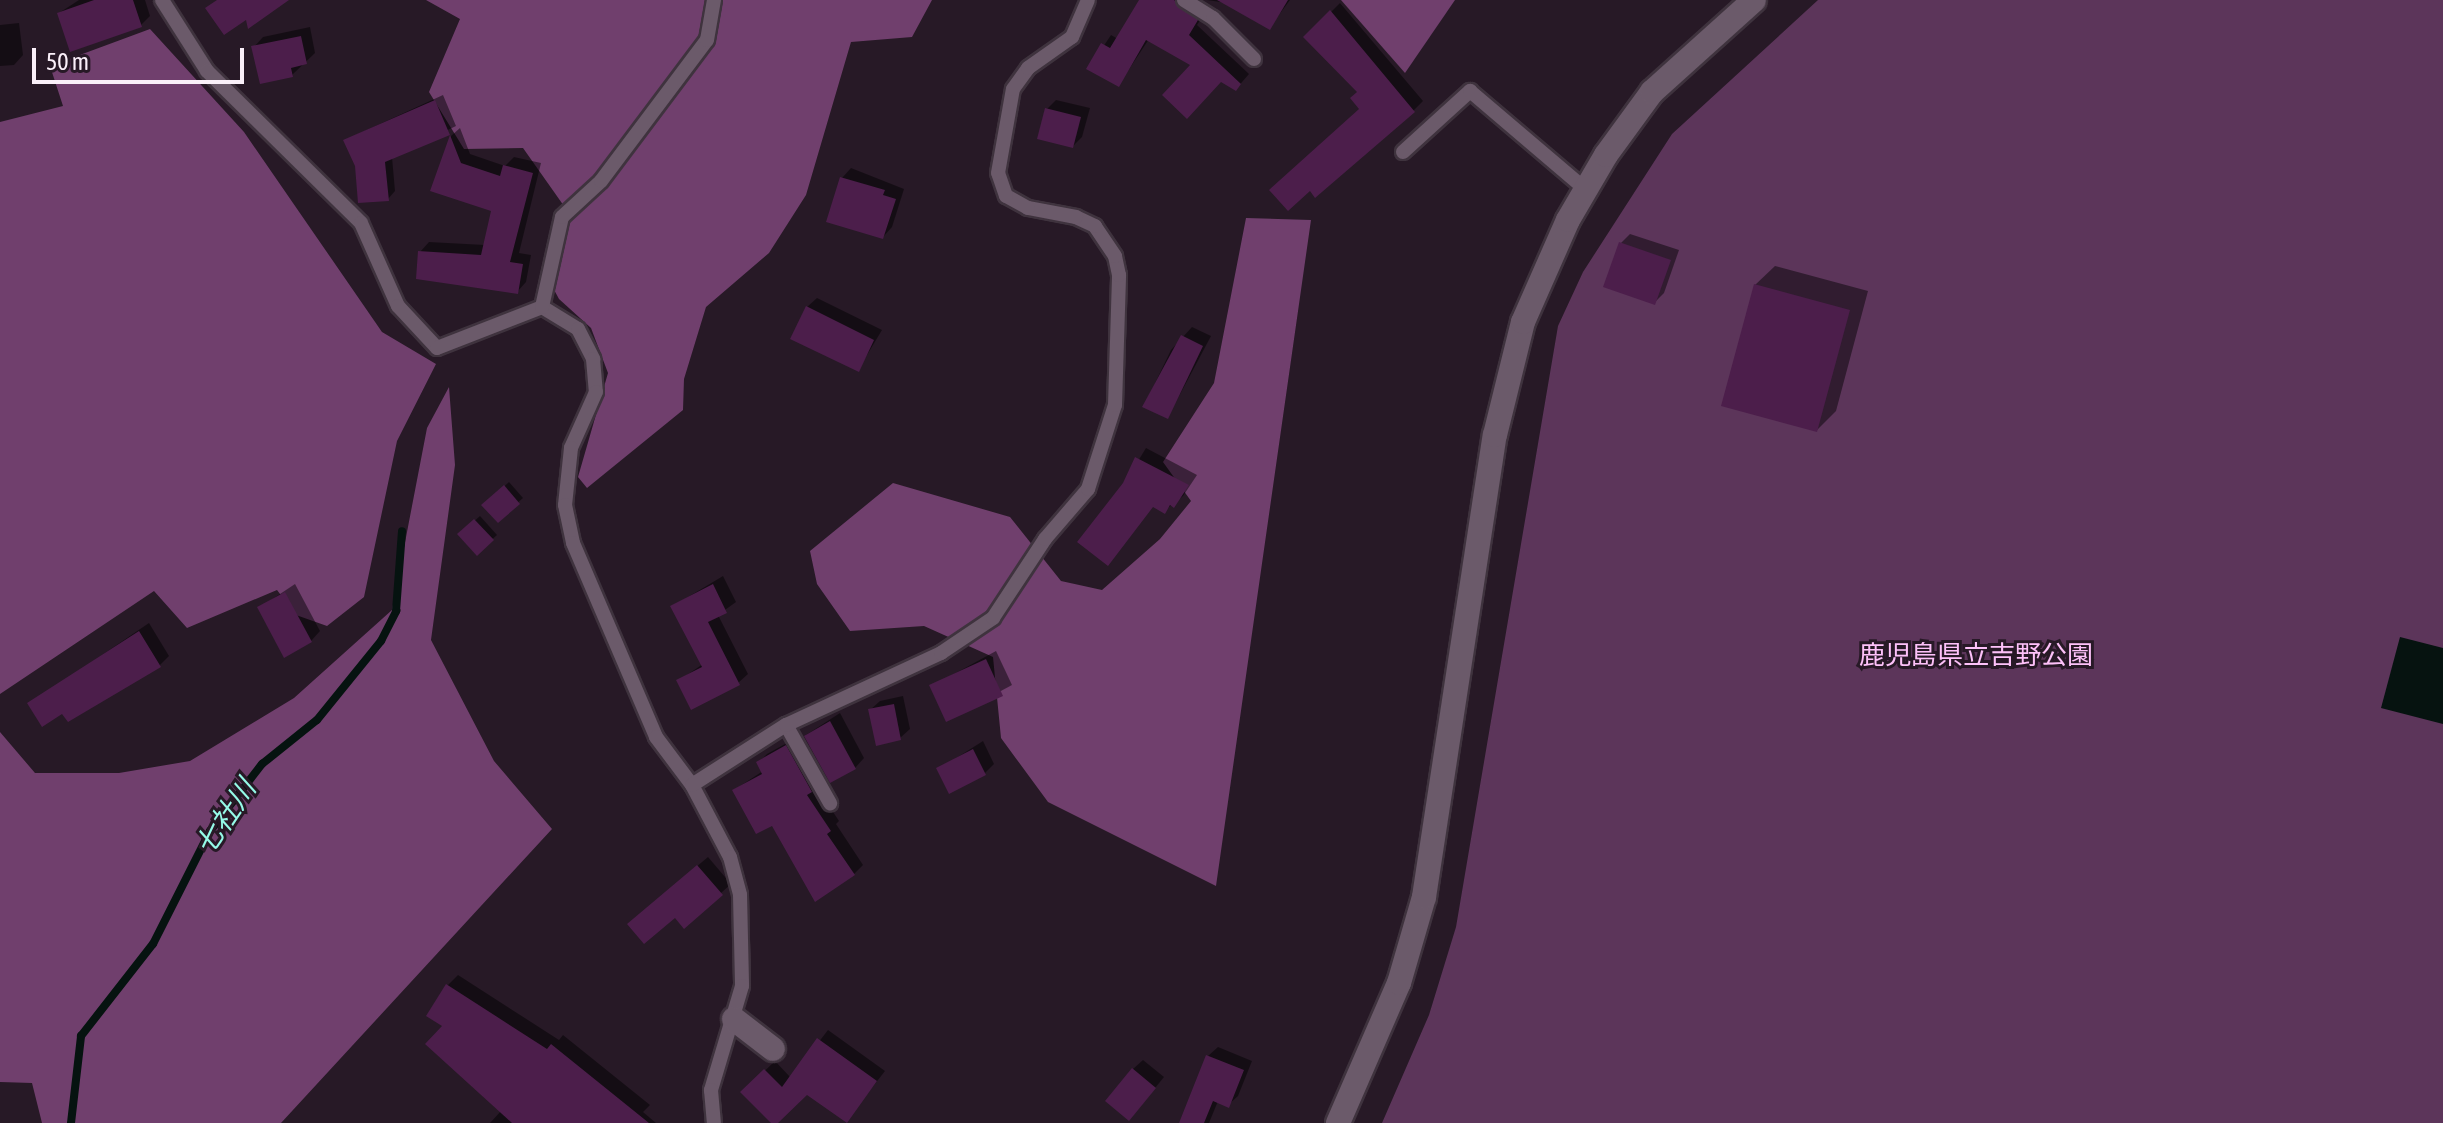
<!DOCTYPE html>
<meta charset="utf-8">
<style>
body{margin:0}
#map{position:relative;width:2443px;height:1123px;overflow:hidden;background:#271926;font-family:"Asap Condensed","Noto Sans JP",sans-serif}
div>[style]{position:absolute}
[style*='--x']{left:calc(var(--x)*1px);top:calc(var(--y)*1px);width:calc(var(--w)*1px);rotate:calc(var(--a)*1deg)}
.green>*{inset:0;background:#5c355a}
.forest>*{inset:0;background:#703f6d}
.water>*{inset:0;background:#061310}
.shadow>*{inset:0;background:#0007}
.stream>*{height:8px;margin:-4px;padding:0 4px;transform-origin:4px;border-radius:4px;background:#061310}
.building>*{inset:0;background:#4c1e4b}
.roads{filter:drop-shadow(2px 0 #3f333e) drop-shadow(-2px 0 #3f333e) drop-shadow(0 2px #3f333e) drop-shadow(0 -2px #3f333e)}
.lane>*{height:14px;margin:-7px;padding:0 7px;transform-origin:7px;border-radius:7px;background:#6b5a6a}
.street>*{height:24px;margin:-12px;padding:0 12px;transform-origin:12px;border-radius:12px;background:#6b5a6a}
.secondary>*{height:24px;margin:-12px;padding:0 12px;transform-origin:12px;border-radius:12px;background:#6b5a6a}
span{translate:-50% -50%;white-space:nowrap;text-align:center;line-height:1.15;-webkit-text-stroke:6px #271926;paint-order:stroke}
.park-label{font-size:26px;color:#fdc1f9}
.water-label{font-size:28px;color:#95fae8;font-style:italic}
.scale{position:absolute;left:32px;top:48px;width:212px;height:36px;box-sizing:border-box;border:4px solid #faf0f9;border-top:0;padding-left:10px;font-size:24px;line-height:28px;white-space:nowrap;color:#faf0f9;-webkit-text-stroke:6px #271926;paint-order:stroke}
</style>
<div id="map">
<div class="green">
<div style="clip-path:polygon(1818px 0,2443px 0,2443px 1123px,1382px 1123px,1429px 1015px,1456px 927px,1558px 326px,1583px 272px,1672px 134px)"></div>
</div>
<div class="forest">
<div style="clip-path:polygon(426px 0,932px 0,912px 37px,851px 42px,806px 195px,769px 253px,706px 307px,684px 379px,683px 410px,587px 488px,578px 477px,608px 373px,591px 328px,559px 299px,552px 286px,571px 216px,523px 148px,464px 149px,429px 92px,460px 19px)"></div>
<div style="clip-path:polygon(1341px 0,1455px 0,1405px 73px)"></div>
<div style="clip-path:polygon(150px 29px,244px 132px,382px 332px,436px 364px,397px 441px,364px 597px,327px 626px,296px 615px,277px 590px,187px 628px,154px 591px,0 694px,0 122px,63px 106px,50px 66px)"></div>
<div style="clip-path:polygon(1246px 218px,1311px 220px,1216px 886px,1048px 802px,1001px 738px,993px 657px,924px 626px,850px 631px,817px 584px,810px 551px,893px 483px,1010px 517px,1061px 581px,1102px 590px,1160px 539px,1191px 501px,1163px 462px,1214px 383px)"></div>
<div style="clip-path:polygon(449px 387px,455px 465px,431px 640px,494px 761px,552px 829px,281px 1123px,42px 1123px,32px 1083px,0 1082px,0 732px,35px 773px,119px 773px,190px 761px,294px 698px,392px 610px,427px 428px)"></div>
</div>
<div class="water">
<div style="clip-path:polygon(2400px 637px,2443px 648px,2443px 724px,2381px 708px)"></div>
</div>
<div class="shadow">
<div style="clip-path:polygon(79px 0,145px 0,150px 16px,141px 25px,59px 13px)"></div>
<div style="clip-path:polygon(1141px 0,1190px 0,1206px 11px,1197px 25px,1249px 74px,1236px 89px,1149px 39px,1118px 86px,1089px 68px,1111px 35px,1118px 39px)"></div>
<div style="clip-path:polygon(1207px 0,1290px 0,1270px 27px,1227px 3px)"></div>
<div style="clip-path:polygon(1340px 3px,1423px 101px,1413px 111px,1361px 109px,1359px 91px,1306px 37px)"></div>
<div style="clip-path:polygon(19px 23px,23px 55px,14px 65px,0 66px,0 25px)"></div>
<div style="clip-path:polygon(310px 27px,315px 53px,292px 75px,254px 47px,263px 37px)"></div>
<div style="clip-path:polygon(443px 95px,456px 126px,392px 157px,395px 191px,388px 199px,357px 165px,345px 140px)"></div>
<div style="clip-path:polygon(1056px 100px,1090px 108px,1082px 137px,1073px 146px,1047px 109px)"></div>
<div style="clip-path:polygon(460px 128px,470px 154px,505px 166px,514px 157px,541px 163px,519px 253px,531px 255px,526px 282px,517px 292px,420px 252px,429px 242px,485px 245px,494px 210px,433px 189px,451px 136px)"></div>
<div style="clip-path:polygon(851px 168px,904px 189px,892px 227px,883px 237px,842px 178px)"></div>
<div style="clip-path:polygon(1630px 234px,1679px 250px,1664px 293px,1654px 303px,1621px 243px)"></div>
<div style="clip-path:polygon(1775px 266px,1868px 291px,1836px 411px,1817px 430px,1755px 285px)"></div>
<div style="clip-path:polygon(817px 298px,882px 330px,858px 370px,807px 307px)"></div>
<div style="clip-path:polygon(1192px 327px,1211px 336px,1168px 417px,1144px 406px,1171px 350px)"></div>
<div style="clip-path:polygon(1146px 448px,1197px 475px,1183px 496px,1164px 511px,1124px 484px)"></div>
<div style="clip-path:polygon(509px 482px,523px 498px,498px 520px,484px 505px)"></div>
<div style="clip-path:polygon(480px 516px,497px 535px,477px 553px,460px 534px)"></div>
<div style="clip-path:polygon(723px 576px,736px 602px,718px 615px,748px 674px,738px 683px,678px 681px,703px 664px,673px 606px)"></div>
<div style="clip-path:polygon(295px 584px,320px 631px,311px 641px,259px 608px)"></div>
<div style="clip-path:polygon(149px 623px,169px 656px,160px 665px,30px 704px)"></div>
<div style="clip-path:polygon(996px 651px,1012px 685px,947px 720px,932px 686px)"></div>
<div style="clip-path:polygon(903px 696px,910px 729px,900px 738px,870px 710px,880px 701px)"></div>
<div style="clip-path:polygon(840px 713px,864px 758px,855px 768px,806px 735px)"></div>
<div style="clip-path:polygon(796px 738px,816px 786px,839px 821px,836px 824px,863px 865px,854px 874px,773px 823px,734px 790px,763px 771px,758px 763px,767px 754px)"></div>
<div style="clip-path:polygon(983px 741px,994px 764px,985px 773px,939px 769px)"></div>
<div style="clip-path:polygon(708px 857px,731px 884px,721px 893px,675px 915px,639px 915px)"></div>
<div style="clip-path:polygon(458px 975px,559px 1040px,563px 1035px,650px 1105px,643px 1112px,656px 1123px,490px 1123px,501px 1111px,445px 1026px,447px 986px)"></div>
<div style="clip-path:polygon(828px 1030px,885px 1071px,846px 1121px,807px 1093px,773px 1123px,743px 1092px,775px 1061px,791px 1078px)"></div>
<div style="clip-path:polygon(1218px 1047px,1252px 1061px,1238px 1096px,1228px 1105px,1218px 1101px,1209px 1123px,1181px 1123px,1208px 1056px)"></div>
<div style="clip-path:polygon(1143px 1060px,1164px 1077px,1138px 1109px,1133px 1069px)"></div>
</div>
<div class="stream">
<div style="--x:71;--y:1123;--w:88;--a:-83.4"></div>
<div style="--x:81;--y:1036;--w:117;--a:-52"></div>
<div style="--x:153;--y:944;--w:127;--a:-63.2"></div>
<div style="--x:210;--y:831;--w:85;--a:-52.2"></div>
<div style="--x:262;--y:764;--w:70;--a:-38.7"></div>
<div style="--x:317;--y:720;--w:102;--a:-51"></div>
<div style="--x:381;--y:641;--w:34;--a:-63"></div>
<div style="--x:396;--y:611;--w:80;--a:-85.7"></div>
</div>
<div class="building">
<div style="clip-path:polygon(94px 0,133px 0,142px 27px,70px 52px,57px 13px)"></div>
<div style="clip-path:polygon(217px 0,289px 0,248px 29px,246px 20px,224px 35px,205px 8px)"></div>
<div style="clip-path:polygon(1139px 0,1174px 0,1198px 20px,1189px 35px,1241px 84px,1236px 91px,1221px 82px,1187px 119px,1162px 95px,1190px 65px,1146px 40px,1119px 87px,1086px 69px,1101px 43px,1110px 48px)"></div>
<div style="clip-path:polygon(1217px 0,1288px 0,1270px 30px)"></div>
<div style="clip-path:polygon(1330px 10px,1415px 112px,1315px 198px,1310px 191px,1288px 211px,1269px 190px,1359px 109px,1350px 98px,1357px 92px,1303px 37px)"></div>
<div style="clip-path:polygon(301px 36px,307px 64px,291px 68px,293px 77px,260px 84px,251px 46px)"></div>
<div style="clip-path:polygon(435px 100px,450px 135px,385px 162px,389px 201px,358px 203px,355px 166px,343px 140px)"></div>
<div style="clip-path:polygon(1045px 108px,1081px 117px,1073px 148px,1037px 139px)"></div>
<div style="clip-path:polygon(450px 135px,461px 163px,500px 176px,503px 165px,533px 173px,510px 262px,523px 264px,518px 294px,416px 279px,418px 251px,481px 255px,491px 211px,430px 191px)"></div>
<div style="clip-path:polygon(840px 177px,885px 190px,883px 195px,896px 199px,883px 239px,826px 222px)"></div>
<div style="clip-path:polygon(1619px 242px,1671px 260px,1655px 305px,1603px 287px)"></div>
<div style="clip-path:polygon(1754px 284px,1850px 310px,1817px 432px,1721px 406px)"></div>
<div style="clip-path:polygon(806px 306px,874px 340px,859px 372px,790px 339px)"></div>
<div style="clip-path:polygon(1181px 335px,1203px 346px,1168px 419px,1142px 407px)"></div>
<div style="clip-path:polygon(1135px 457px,1189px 485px,1174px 508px,1170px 505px,1165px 514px,1153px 507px,1108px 566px,1077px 542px,1123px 483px)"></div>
<div style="clip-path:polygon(504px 485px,520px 504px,498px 523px,481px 505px)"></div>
<div style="clip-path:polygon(474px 519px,494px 540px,477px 556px,457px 534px)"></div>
<div style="clip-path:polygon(713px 584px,727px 613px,708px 622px,740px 685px,691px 710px,676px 680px,702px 667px,670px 606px)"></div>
<div style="clip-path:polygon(285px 592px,312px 642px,284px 658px,257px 607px)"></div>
<div style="clip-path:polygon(139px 631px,161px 667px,68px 722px,62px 714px,42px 727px,27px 703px)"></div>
<div style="clip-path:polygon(986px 659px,1003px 696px,946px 722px,929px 685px)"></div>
<div style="clip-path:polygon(894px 704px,901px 740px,876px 746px,868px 709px)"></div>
<div style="clip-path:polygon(830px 721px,856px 769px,830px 783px,804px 736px)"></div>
<div style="clip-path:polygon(786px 745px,812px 792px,807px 795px,831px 831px,827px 834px,855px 875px,815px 902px,772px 826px,756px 834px,732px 790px,762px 774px,756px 762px)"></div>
<div style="clip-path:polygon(973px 749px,986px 775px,949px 794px,936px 768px)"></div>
<div style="clip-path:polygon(697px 865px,723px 895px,684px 929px,675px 918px,644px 944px,627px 924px)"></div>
<div style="clip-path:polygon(446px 984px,547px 1049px,551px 1044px,649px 1123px,512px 1123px,425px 1044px,442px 1026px,426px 1016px)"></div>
<div style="clip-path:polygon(817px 1038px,877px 1081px,847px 1123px,807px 1095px,778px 1123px,771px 1123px,740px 1092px,764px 1069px,782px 1087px)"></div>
<div style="clip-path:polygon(1206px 1055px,1244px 1070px,1229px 1108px,1213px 1101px,1204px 1123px,1179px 1123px)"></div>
<div style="clip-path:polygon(1132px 1068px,1156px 1088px,1129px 1121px,1105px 1101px)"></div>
</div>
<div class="roads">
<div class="lane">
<div style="--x:162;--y:0;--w:84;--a:57.6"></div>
<div style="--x:207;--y:71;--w:216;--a:44.6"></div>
<div style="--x:361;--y:223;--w:91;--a:66"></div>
<div style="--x:398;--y:306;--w:57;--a:47.1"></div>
<div style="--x:437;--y:348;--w:113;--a:-21.3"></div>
<div style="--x:542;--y:307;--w:42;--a:31.4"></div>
<div style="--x:578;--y:329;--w:34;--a:63"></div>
<div style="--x:593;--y:359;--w:33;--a:85"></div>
<div style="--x:596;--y:392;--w:61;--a:114.1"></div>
<div style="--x:571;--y:448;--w:57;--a:96"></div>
<div style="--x:565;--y:505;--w:39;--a:78"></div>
<div style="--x:573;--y:543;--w:211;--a:66.8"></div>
<div style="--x:656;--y:737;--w:60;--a:53.1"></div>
<div style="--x:692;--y:785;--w:81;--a:62.2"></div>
<div style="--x:730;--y:857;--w:39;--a:75"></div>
<div style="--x:740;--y:895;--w:91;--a:88.7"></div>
<div style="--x:742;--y:986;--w:109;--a:106.6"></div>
<div style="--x:711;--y:1090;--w:33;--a:85"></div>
<div style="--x:1184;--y:0;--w:34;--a:32"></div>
<div style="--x:1213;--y:18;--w:58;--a:45"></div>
<div style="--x:1403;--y:152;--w:91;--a:-42.3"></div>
<div style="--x:1470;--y:91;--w:151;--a:40.4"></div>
<div style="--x:542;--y:307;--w:92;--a:-77.5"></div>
<div style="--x:562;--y:217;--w:53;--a:-42.7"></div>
<div style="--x:601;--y:181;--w:176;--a:-53.1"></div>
<div style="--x:707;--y:40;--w:41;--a:-80.1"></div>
<div style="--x:786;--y:725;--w:90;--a:60.6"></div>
<div style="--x:692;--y:785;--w:112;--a:-32.6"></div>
<div style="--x:786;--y:725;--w:171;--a:-24.9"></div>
<div style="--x:941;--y:653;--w:63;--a:-33.9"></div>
<div style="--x:993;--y:618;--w:95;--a:-56.6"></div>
<div style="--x:1045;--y:539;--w:66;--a:-49.3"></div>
<div style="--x:1088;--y:489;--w:88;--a:-72.2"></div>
<div style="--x:1115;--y:405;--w:130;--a:-88.2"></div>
<div style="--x:1119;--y:275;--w:19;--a:-102"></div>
<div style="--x:1115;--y:256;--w:36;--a:-124"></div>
<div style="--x:1095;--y:226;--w:21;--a:-155"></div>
<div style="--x:1076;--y:217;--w:49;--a:-169.4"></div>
<div style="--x:1028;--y:208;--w:25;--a:-151"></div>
<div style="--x:1006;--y:196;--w:24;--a:-109"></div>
<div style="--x:998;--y:173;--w:85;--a:-79.9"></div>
<div style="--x:1013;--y:89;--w:26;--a:-54"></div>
<div style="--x:1028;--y:68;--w:54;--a:-35.2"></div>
<div style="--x:1072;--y:37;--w:40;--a:-66.6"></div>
</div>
<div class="street">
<div style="--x:734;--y:1019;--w:49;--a:37.6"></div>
</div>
<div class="secondary">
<div style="--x:1338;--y:1123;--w:153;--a:-66.5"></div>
<div style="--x:1399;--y:983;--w:90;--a:-73.8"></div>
<div style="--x:1424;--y:897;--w:467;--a:-81.3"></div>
<div style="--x:1495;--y:435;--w:116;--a:-76.1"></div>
<div style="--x:1523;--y:322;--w:111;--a:-66.2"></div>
<div style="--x:1568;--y:220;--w:75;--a:-59.7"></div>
<div style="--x:1606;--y:155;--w:78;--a:-53.9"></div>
<div style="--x:1652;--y:92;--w:137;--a:-42"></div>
</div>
</div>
<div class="park-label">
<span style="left:1976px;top:656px">鹿児島県立吉野公園</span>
</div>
<div class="water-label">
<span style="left:225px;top:817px;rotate:-56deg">七社川</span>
</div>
<div class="scale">50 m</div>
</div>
